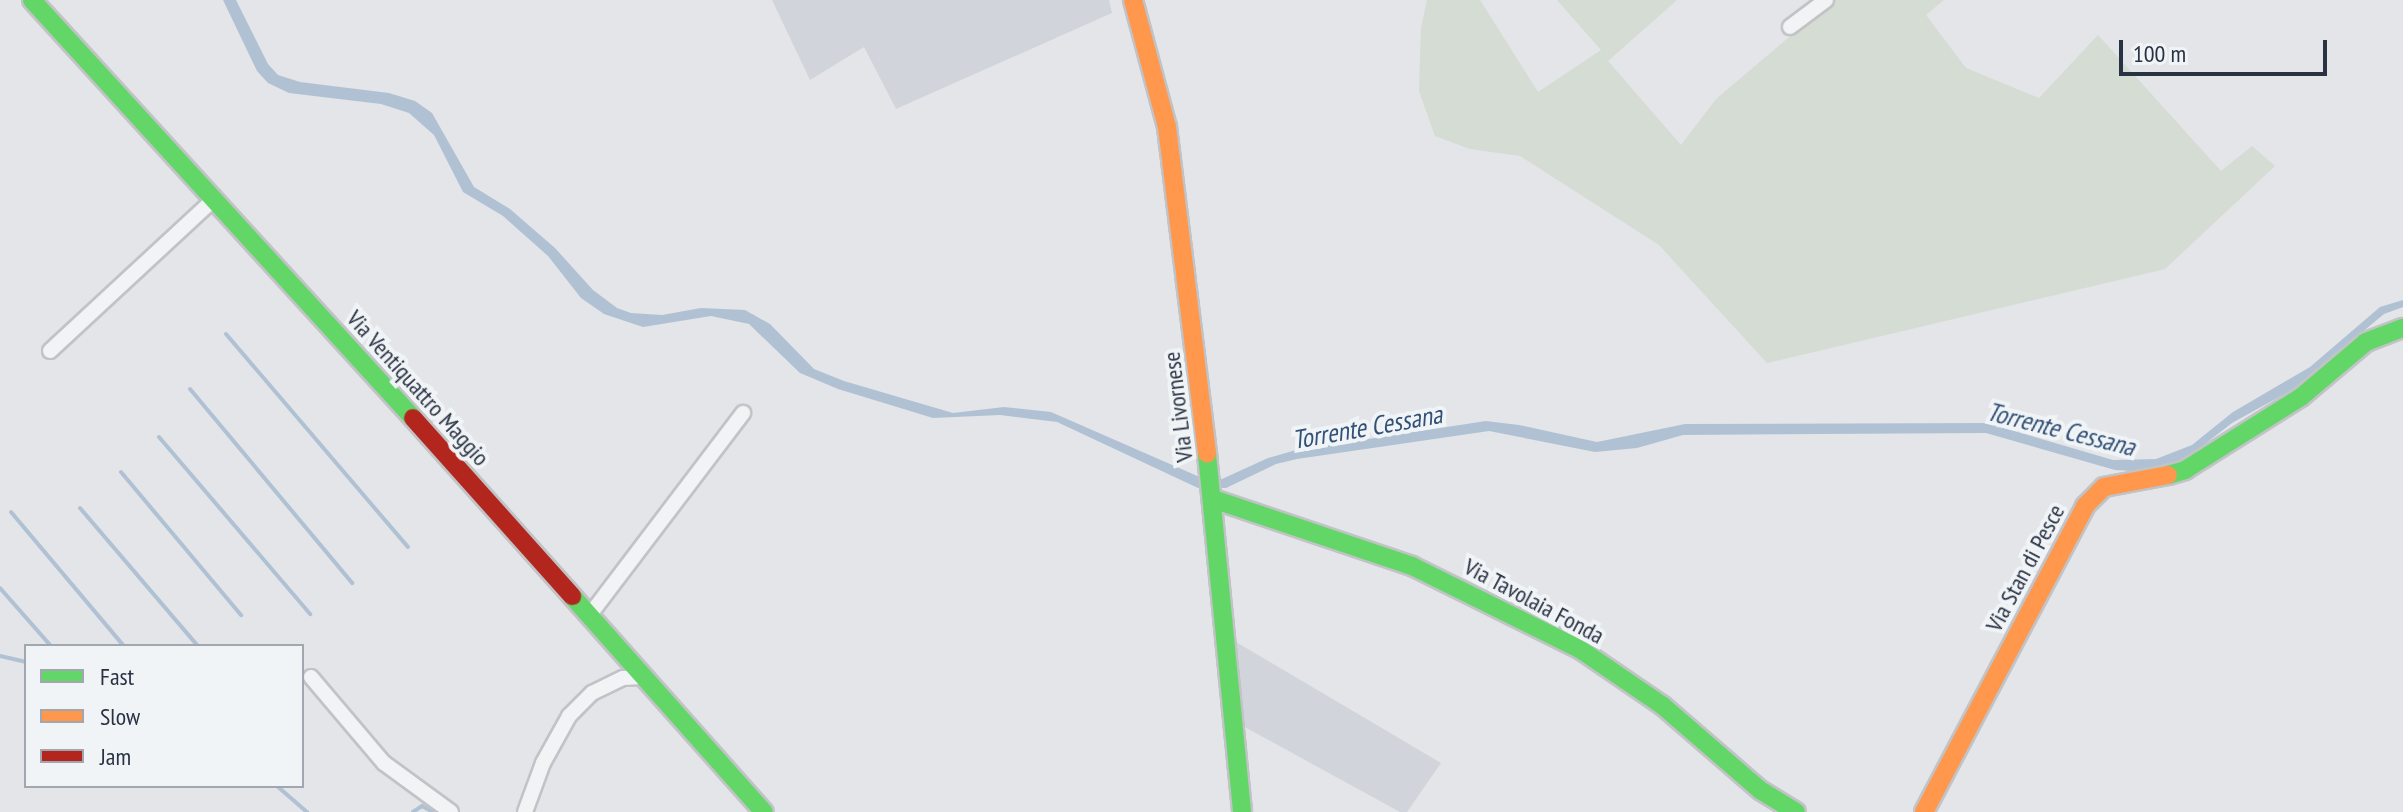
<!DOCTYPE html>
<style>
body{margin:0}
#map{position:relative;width:2403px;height:812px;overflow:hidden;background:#e3e5e8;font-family:"PT Sans Narrow",sans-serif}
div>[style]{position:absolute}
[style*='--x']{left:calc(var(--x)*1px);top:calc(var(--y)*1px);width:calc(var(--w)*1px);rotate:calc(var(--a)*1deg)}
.built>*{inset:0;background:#d1d5db}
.green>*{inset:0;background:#d4dcd3}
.water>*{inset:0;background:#b1c1d4}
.stream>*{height:4px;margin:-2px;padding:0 2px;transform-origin:2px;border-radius:2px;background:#b1c1d4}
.roads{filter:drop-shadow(2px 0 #c1c3c6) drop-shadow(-2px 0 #c1c3c6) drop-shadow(0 2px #c1c3c6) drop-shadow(0 -2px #c1c3c6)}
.street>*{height:14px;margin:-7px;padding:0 7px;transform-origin:7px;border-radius:7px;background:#f2f3f5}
.fast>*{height:18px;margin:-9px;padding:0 9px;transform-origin:9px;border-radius:9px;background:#63d668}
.slow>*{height:18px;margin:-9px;padding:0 9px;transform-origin:9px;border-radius:9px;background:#ff974d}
.jam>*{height:18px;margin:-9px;padding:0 9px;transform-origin:9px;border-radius:9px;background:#b3261e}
span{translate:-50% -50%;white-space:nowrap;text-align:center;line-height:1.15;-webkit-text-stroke:8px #f1f4f7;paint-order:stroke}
.street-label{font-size:24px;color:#293242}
.water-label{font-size:26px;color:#325177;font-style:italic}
.legend{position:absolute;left:24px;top:644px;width:280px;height:144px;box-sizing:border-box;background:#f1f4f7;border:2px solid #a1a6af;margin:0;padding:10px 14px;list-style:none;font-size:24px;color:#293242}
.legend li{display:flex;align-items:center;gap:16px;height:40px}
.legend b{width:40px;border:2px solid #a1a6af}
.scale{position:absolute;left:2119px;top:40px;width:208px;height:36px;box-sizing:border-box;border:4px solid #293242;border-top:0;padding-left:10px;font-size:24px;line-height:28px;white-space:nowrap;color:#293242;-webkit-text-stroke:6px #f1f4f7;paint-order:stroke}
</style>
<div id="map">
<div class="built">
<div style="clip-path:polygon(772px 0,1109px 0,1112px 13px,896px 109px,864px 47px,810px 80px)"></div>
<div style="clip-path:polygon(1236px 642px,1441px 763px,1407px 812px,1400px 812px,1241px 725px)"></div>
</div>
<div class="green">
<div style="clip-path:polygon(1427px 0,1480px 0,1538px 92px,1601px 50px,1557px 0,1677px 0,1608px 61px,1681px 145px,1716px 99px,1833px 0,1944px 0,1926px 15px,1966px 68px,2039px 98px,2098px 35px,2221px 171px,2252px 146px,2275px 166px,2165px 269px,1767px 363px,1659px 245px,1520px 156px,1470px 149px,1435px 136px,1419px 91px,1421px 28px)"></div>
</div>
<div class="water">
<div style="clip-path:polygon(223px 0,236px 0,268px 64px,278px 75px,300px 82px,389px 93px,415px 101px,432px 113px,474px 187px,510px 209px,555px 248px,593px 290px,617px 308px,631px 313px,662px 315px,701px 308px,745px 310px,770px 324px,814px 369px,844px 381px,953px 413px,1004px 407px,1051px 412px,1202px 478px,1222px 479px,1268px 458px,1296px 450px,1486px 421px,1519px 425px,1597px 442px,1685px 424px,1987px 423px,2113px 460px,2156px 459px,2192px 445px,2233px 412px,2310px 367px,2380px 307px,2403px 300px,2403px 307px,2384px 314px,2295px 388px,2232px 423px,2187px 458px,2149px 472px,2115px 470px,1986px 433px,1683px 435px,1637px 448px,1595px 452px,1489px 431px,1297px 459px,1276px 464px,1226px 488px,1198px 488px,1057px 422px,1000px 415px,933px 418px,838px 389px,800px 373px,749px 324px,711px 316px,643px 327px,604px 314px,581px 298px,548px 256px,503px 216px,463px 192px,434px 135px,409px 113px,381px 104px,289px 93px,268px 83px,257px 71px)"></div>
</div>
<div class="stream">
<div style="--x:226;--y:334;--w:280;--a:49.5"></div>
<div style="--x:190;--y:389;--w:253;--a:50.1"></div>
<div style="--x:159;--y:437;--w:233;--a:49.5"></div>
<div style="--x:121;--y:472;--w:187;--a:50"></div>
<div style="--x:80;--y:508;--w:182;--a:49.5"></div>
<div style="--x:11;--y:512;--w:175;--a:49.9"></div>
<div style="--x:0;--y:588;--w:77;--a:48.7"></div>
<div style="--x:0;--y:656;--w:27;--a:13"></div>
<div style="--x:277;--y:786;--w:40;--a:41"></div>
<div style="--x:413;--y:812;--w:11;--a:-34"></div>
<div style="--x:422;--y:806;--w:13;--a:29"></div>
</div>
<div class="roads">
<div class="street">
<div style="--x:1790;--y:27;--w:45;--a:-36.9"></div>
<div style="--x:50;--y:351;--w:222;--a:-42.8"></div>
<div style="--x:589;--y:616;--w:255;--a:-52.8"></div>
<div style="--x:311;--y:677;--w:113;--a:49.7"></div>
<div style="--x:384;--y:763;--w:83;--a:36.2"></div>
<div style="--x:525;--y:812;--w:52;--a:-69.8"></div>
<div style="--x:543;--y:763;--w:54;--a:-61"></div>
<div style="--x:569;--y:716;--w:33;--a:-45"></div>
<div style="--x:592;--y:693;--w:34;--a:-26"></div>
<div style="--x:623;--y:678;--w:19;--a:-3"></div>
</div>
<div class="fast">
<div style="--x:32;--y:0;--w:566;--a:47.65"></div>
<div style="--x:1207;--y:454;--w:360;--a:84.4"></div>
<div style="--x:2168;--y:475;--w:18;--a:-16"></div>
<div style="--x:2185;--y:470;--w:137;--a:-32.2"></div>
<div style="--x:2301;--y:397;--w:85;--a:-40.2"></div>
<div style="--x:2366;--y:342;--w:40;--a:-21"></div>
<div style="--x:1213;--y:499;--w:210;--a:18.6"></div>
<div style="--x:1412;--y:566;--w:189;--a:26.4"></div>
<div style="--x:1581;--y:650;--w:99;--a:34.3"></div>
<div style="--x:1663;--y:706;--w:128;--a:40.9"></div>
<div style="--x:1760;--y:790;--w:42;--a:31.4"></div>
<div style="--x:572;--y:596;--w:289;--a:48.4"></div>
</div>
<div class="slow">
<div style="--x:1133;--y:0;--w:131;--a:75"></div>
<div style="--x:1167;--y:127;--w:329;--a:83"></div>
<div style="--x:1924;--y:812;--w:346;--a:-62.2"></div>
<div style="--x:2085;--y:506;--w:27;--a:-45"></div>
<div style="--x:2104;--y:487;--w:65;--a:-10.6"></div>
</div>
<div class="jam">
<div style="--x:413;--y:418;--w:239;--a:48.2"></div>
</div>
</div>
<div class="street-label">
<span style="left:418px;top:388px;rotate:48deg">Via Ventiquattro Maggio</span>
<span style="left:1178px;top:407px;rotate:-97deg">Via Livornese</span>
<span style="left:2025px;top:568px;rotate:-62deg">Via Stan di Pesce</span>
<span style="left:1534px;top:601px;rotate:28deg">Via Tavolaia Fonda</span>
</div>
<div class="water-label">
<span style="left:1367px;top:427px;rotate:-10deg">Torrente Cessana</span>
<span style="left:2061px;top:429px;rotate:14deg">Torrente Cessana</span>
</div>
<ul class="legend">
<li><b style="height:10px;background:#63d668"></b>Fast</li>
<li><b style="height:10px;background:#ff974d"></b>Slow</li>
<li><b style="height:10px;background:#b3261e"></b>Jam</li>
</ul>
<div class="scale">100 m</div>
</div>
